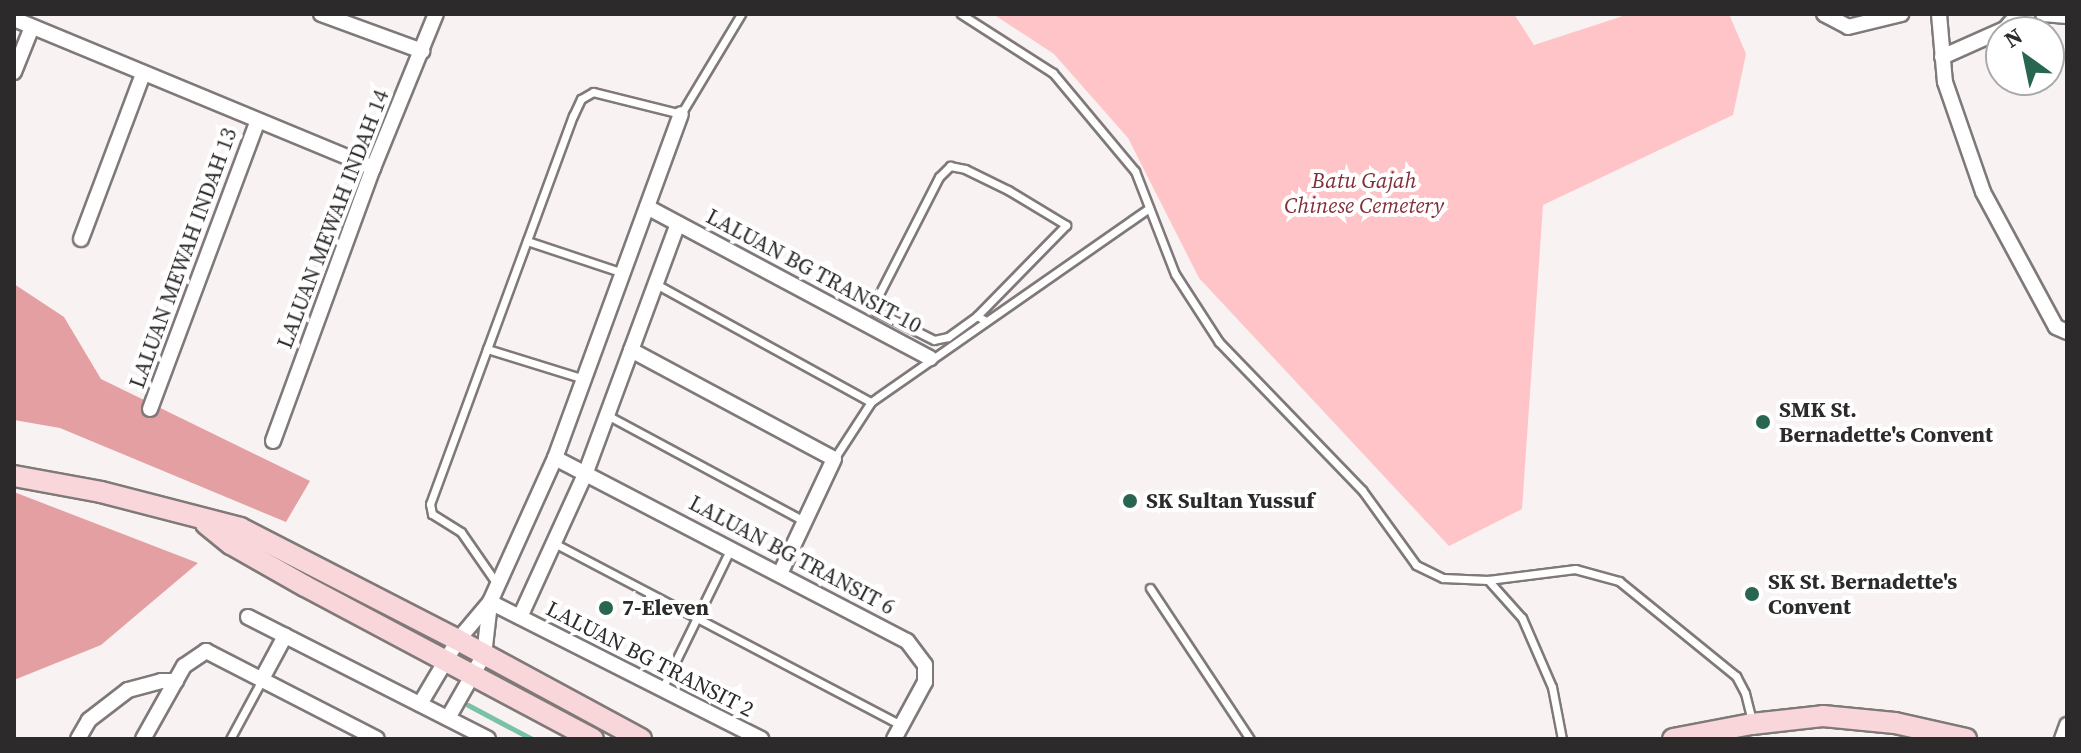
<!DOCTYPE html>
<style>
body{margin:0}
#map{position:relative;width:2081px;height:753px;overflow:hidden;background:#f9f2f2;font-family:"Source Serif 4",serif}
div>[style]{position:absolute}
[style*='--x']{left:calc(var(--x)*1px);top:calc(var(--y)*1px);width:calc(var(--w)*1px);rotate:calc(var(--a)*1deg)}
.green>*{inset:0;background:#ffc4c7}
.forest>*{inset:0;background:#e49fa3}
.stream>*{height:5px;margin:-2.5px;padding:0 2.5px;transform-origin:2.5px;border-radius:2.5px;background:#7ac2a7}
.roads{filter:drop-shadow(2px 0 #807979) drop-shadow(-2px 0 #807979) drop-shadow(0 2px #807979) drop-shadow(0 -2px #807979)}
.service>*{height:7px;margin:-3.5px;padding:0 3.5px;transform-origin:3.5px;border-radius:3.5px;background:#fff}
.minor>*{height:14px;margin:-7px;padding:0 7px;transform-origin:7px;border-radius:7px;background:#fff}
.secondary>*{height:20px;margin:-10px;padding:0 10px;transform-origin:10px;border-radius:10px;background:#f8d6d9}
.dots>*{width:22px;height:22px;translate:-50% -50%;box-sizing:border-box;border:4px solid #fff;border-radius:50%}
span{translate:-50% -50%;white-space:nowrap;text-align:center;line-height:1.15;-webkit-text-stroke:8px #fff;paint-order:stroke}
.park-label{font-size:22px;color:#802e39;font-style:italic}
.street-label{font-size:22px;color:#2c2a2a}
.poi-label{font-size:22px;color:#2c2a2a;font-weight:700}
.left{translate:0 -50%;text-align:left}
.frame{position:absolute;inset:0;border:16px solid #2c2a2a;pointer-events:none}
.north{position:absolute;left:1985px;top:16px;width:80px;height:80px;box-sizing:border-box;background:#fff;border:2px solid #abaaaa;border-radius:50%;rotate:327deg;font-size:22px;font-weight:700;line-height:32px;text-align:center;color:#2c2a2a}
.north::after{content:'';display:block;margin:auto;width:28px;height:36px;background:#296652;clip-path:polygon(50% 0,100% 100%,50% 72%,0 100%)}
</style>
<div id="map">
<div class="green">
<div style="clip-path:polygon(993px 14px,1514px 14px,1534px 45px,1626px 15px,1729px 14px,1746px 54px,1733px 115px,1543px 205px,1522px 509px,1449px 546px,1199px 278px,1128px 138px,1054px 54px)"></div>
</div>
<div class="forest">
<div style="clip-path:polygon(14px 284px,64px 317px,101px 379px,310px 481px,286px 522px,60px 428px,14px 420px)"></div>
<div style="clip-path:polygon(14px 492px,198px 563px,101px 645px,14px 680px)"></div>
</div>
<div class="stream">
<div style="--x:468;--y:705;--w:72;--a:28"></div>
</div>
<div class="roads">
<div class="service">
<div style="--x:961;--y:14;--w:109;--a:32.7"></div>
<div style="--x:1053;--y:73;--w:128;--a:50.1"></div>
<div style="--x:1135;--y:171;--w:110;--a:68.8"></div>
<div style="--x:1175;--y:274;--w:81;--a:57.1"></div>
<div style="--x:1219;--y:342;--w:206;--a:46"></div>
<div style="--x:1362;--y:490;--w:92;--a:54.2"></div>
<div style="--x:1416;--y:565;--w:30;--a:26"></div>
<div style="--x:1443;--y:578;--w:45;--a:2.5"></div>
<div style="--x:1488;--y:580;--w:51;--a:48.2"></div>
<div style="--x:1522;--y:618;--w:75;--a:66.5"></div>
<div style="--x:1552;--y:687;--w:53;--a:79.1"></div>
<div style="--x:527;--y:241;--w:101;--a:18.4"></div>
<div style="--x:656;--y:284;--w:245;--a:28.8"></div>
<div style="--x:977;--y:316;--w:36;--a:144"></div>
<div style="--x:948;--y:337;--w:14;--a:168"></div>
<div style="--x:934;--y:340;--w:65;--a:-153.4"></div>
<div style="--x:876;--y:311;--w:6;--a:-121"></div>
<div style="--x:873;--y:306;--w:145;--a:-62.9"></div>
<div style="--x:939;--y:177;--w:16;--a:-45"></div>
<div style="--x:950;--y:166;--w:15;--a:11"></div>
<div style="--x:965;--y:169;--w:48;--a:26"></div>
<div style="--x:1008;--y:190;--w:68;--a:31.1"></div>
<div style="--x:1066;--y:225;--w:127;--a:134.4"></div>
<div style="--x:977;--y:316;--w:10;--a:29"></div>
<div style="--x:487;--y:349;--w:102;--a:17.2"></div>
<div style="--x:607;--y:415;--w:224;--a:28.3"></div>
<div style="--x:834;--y:459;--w:68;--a:-57"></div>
<div style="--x:871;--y:402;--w:339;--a:-34.9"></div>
<div style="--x:554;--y:543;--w:392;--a:27.7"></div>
<div style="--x:1488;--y:580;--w:88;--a:-7.2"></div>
<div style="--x:1575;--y:569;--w:46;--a:15.3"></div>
<div style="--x:1619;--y:581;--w:151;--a:39.1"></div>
<div style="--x:1736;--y:676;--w:19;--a:62"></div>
<div style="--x:1745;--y:693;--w:29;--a:76"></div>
<div style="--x:497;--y:584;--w:63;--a:-124.7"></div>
<div style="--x:461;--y:532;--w:34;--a:-148"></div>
<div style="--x:432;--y:514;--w:10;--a:-101"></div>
<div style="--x:430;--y:504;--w:414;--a:-69.8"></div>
<div style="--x:573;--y:116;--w:19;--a:-65"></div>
<div style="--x:581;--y:99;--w:14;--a:-30"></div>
<div style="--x:593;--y:92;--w:91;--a:14"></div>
<div style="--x:681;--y:114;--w:117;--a:-59"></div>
<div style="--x:1150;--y:588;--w:181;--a:56.5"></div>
<div style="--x:662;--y:689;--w:157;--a:-63.9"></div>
<div style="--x:230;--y:739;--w:69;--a:-61.6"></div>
</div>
<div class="minor">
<div style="--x:321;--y:14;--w:108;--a:20.1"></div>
<div style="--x:1824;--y:14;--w:27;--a:28"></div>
<div style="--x:1848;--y:27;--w:55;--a:-13.8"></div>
<div style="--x:1939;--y:14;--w:68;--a:85"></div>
<div style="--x:1945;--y:82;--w:116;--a:70.9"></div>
<div style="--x:1983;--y:192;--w:153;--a:61.6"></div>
<div style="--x:2056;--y:327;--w:12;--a:24"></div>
<div style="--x:2043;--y:14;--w:24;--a:5"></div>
<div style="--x:14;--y:19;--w:389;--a:22.5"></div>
<div style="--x:1942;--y:57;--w:69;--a:-24"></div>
<div style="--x:2005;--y:29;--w:20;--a:-49"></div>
<div style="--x:14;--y:72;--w:48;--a:-68.2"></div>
<div style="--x:647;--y:207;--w:321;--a:28.1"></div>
<div style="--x:81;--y:239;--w:176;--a:-69.4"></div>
<div style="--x:631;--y:350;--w:230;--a:28.2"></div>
<div style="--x:834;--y:459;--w:127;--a:115.2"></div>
<div style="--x:150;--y:409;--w:305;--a:-69.5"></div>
<div style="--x:273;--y:441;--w:291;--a:-69.9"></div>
<div style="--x:373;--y:168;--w:166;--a:-67.8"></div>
<div style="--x:555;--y:458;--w:397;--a:27.5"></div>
<div style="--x:907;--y:641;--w:30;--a:53"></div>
<div style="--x:925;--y:665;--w:17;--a:90"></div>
<div style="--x:925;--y:682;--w:65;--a:118.5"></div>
<div style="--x:490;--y:602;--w:304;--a:26.8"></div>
<div style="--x:248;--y:617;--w:269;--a:26.9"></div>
<div style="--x:520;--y:617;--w:159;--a:-65.5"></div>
<div style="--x:586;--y:472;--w:265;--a:-69.7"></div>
<div style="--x:263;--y:677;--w:47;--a:-61.8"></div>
<div style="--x:420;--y:704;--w:74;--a:-59.3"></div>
<div style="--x:458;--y:640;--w:50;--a:-49.9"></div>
<div style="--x:490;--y:602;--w:158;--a:-65.7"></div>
<div style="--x:555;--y:458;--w:366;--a:-69.9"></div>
<div style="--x:448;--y:718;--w:73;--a:-60.3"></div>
<div style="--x:484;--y:655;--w:52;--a:-83.4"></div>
<div style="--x:78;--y:739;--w:22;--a:-60"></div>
<div style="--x:89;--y:720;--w:49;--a:-37.6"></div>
<div style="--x:128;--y:690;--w:34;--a:-15"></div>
<div style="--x:161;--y:681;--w:15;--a:0"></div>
<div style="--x:143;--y:739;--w:84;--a:-60.7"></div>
<div style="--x:184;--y:666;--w:27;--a:-34"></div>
<div style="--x:206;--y:651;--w:192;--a:27.2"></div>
<div style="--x:2062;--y:739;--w:15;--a:-70"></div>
</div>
<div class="secondary">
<div style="--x:14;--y:476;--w:88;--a:10.4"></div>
<div style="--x:101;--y:492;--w:144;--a:14.5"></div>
<div style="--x:240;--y:528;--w:245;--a:27.2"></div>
<div style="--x:458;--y:640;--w:208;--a:28.4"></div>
<div style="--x:206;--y:524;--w:32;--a:39"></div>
<div style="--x:231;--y:544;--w:85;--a:29.6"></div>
<div style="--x:305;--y:586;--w:326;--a:28"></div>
<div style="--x:1673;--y:739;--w:80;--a:-10.8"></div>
<div style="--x:1752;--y:724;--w:71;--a:-6.4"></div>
<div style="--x:1823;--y:716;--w:72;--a:5.6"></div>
<div style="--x:1895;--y:723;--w:73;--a:12.7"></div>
</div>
</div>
<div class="dots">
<div style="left:1763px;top:422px;background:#296652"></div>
<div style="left:1130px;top:501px;background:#296652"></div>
<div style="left:1752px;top:594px;background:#296652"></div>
<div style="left:606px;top:608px;background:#296652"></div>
</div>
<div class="park-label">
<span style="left:1364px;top:193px">Batu Gajah<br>Chinese Cemetery</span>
</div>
<div class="street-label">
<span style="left:333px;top:219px;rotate:-69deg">LALUAN MEWAH INDAH 14</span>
<span style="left:183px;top:258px;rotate:-70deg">LALUAN MEWAH INDAH 13</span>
<span style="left:814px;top:271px;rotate:28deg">LALUAN BG TRANSIT 10</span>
<span style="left:792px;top:555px;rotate:28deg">LALUAN BG TRANSIT 6</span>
<span style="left:650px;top:659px;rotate:27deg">LALUAN BG TRANSIT 2</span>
</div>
<div class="poi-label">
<span class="left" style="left:1779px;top:422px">SMK St.<br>Bernadette's Convent</span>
<span class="left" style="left:1146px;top:501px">SK Sultan Yussuf</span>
<span class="left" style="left:1768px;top:594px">SK St. Bernadette's<br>Convent</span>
<span class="left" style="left:622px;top:608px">7-Eleven</span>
</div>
<div class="frame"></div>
<div class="north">N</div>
</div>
